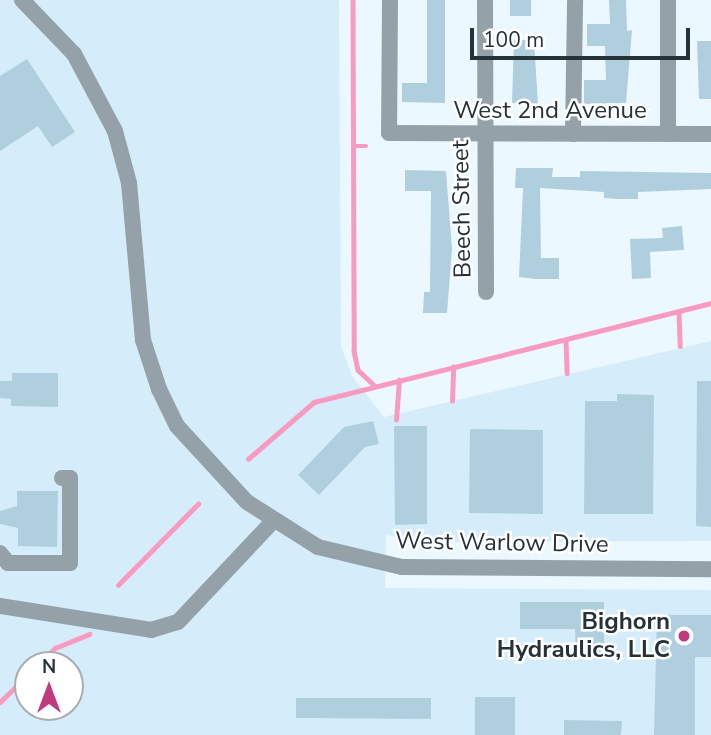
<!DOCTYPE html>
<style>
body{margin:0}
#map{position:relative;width:711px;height:735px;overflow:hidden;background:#ebf8ff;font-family:"Nunito Sans",sans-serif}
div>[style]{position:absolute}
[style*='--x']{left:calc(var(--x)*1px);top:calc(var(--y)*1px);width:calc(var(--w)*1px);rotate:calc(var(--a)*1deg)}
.built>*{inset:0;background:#d5edfa}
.stream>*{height:4.5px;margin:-2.25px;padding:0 2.25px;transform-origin:2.25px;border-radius:2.25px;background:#f99bc1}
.building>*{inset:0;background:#afcfdf}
.minor>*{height:16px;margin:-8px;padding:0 8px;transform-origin:8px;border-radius:8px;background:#94a1a8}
.dots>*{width:19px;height:19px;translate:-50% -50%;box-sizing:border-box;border:4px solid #fff;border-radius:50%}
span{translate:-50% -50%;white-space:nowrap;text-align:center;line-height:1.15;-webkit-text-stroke:5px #fff;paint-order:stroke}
.street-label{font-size:24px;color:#253238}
.poi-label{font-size:24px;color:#253238;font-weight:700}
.right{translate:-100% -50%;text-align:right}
.north{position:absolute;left:14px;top:651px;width:70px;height:70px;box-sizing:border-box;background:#fff;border:2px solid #a8adaf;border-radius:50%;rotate:0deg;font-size:19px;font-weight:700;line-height:28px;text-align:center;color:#253238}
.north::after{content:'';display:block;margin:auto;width:24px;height:32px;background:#c03b7d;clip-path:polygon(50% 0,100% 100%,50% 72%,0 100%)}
.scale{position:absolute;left:470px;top:28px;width:220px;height:32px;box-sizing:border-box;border:4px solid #253238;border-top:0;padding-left:9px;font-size:21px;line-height:24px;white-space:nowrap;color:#253238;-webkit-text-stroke:5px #fff;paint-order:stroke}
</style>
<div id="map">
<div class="built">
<div style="clip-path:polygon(evenodd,0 0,339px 0,341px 346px,352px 376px,384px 417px,711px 341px,711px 541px,430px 542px,386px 535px,385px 588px,711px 590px,711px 735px,0 735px,0 0,28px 665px,70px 665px,70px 707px,28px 707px,28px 665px)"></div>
</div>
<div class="stream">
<div style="--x:353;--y:0;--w:351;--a:89.8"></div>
<div style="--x:354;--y:351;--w:19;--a:78"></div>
<div style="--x:358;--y:370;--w:23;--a:43"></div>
<div style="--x:354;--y:146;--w:12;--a:0"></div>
<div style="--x:679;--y:311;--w:35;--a:88"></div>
<div style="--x:566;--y:340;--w:33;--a:88"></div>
<div style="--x:452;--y:401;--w:34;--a:-88"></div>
<div style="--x:396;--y:420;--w:40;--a:-85.7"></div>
<div style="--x:248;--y:459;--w:87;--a:-40.8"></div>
<div style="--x:314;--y:402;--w:409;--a:-14"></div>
<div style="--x:118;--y:585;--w:114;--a:-45.4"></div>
<div style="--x:38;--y:665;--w:24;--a:-45"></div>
<div style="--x:55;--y:648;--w:37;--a:-22"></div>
<div style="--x:0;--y:702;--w:39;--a:-44"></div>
</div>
<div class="building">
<div style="clip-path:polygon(427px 0,445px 0,445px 103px,402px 102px,402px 83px,427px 83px)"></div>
<div style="clip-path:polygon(510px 0,531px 0,531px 16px,510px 16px)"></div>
<div style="clip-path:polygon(609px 0,626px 0,627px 31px,632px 30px,626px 103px,584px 104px,584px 80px,606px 80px,605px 46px,587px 46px,587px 24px,610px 24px)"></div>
<div style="clip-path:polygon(514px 40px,534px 40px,538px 104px,512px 103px)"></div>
<div style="clip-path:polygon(697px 41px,711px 41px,711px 99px,699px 99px)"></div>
<div style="clip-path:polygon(27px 59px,75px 132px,52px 147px,38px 126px,0 151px,0 76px)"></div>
<div style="clip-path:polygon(516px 168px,553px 168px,552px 177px,580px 177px,580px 171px,711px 173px,711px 189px,638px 192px,638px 199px,617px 199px,604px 198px,604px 192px,540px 188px,541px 258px,559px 258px,559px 279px,535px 279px,519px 277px,523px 188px,515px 188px)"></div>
<div style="clip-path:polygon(405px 170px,446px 171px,452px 249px,447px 313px,423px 313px,424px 292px,430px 292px,431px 191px,405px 191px)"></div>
<div style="clip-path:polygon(682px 226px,684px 250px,650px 252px,651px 278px,632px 279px,630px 239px,663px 238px,662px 228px)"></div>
<div style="clip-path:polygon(12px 373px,58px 373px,58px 407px,11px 406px,11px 399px,0 398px,0 381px,12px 381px)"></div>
<div style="clip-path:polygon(697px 381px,711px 381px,711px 527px,696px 526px)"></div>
<div style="clip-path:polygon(617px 394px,654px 395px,653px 514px,584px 514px,585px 401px,617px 401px)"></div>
<div style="clip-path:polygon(373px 421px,379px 444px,365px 447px,319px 495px,298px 475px,344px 427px)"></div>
<div style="clip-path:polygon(394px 426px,427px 426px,427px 524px,395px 525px)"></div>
<div style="clip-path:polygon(470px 429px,543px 430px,543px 514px,469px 513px)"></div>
<div style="clip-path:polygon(17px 491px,58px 491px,57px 547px,18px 546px,18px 528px,0 524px,0 511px,17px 506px)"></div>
<div style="clip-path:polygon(520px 602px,604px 602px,604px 657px,576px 657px,575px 629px,520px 629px)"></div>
<div style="clip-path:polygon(657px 615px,711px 615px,711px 657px,695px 657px,695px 735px,654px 735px)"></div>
<div style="clip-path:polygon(475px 697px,515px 697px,515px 735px,475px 735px)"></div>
<div style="clip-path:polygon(296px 698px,431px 698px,431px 719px,296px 718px)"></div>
<div style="clip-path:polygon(564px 720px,622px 721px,621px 735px,564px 735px)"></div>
</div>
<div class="minor">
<div style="--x:22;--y:0;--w:75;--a:46.1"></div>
<div style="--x:74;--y:54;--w:87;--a:62"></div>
<div style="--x:115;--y:131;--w:54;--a:74.9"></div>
<div style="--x:129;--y:183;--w:158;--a:84.9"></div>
<div style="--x:143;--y:340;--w:52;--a:71.9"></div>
<div style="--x:159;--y:389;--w:41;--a:64.1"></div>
<div style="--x:177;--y:426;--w:103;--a:47.4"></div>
<div style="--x:247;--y:502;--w:84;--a:32.4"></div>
<div style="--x:318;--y:547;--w:86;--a:13.4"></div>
<div style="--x:402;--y:567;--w:309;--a:0.4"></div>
<div style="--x:390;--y:0;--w:133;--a:90.4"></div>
<div style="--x:389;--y:133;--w:322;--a:0.2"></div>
<div style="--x:485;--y:0;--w:292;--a:89.8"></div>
<div style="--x:573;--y:134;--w:134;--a:-89.1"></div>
<div style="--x:668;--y:134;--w:134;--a:-90"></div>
<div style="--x:0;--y:553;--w:13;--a:51"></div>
<div style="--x:8;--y:563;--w:62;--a:0"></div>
<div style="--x:70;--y:563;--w:85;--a:-90"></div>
<div style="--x:70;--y:478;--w:8;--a:180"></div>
<div style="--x:0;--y:606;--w:153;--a:9"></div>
<div style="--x:151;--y:630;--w:28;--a:-17"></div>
<div style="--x:178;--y:622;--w:140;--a:-46.7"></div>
</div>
<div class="dots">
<div style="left:684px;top:636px;background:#c03b7d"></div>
</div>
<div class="street-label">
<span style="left:550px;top:111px">West 2nd Avenue</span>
<span style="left:462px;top:209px;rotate:-91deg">Beech Street</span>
<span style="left:502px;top:543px;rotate:1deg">West Warlow Drive</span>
</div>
<div class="poi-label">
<span class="right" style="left:670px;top:636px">Bighorn<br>Hydraulics, LLC</span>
</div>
<div class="north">N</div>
<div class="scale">100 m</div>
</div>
